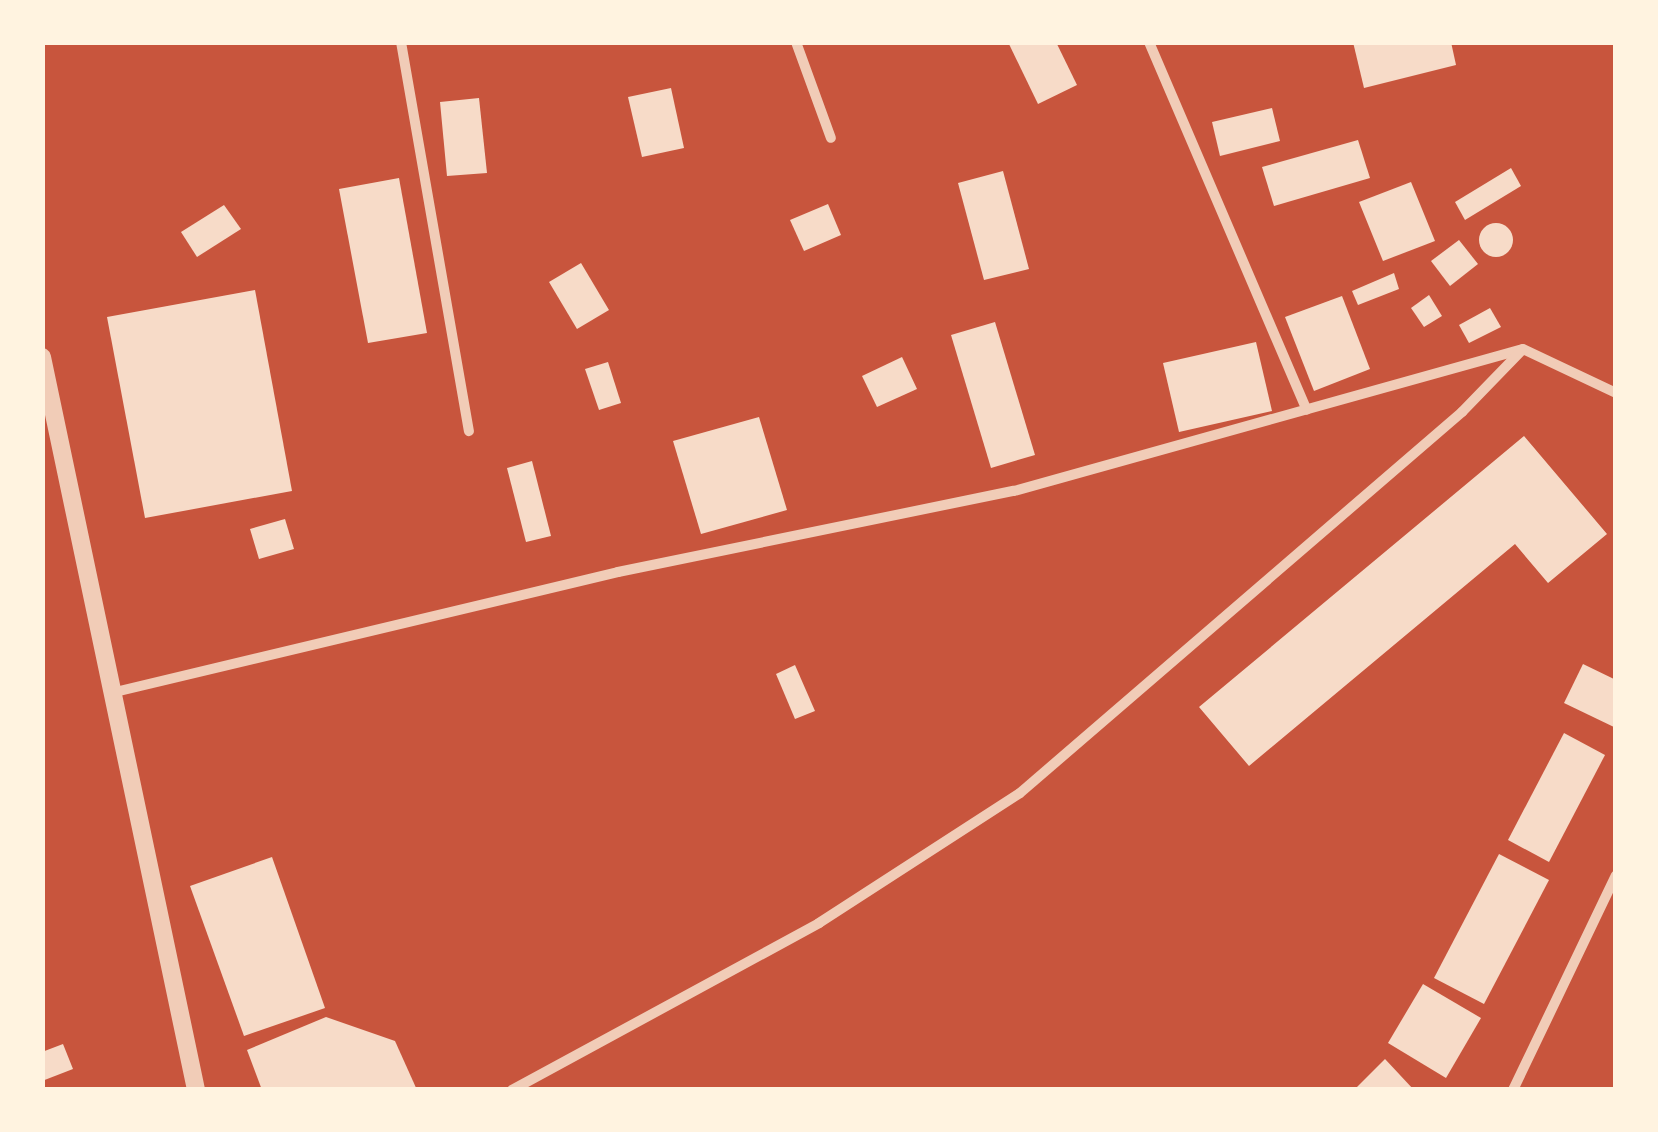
<!DOCTYPE html>
<style>
body{margin:0}
#map{position:relative;width:1658px;height:1132px;overflow:hidden;background:#c8553d;font-family:"Roboto Serif",serif}
div>[style]{position:absolute}
[style*='--x']{left:calc(var(--x)*1px);top:calc(var(--y)*1px);width:calc(var(--w)*1px);rotate:calc(var(--a)*1deg)}
.building>*{inset:0;background:#f7dbc8}
.round{border-radius:50%}
.minor>*{height:10px;margin:-5px;padding:0 5px;transform-origin:5px;border-radius:5px;background:#f1ccb7}
.tertiary>*{height:18px;margin:-9px;padding:0 9px;transform-origin:9px;border-radius:9px;background:#f1ccb7}
span{translate:-50% -50%;white-space:nowrap;text-align:center;line-height:1.15;-webkit-text-stroke:10px #fff3e0;paint-order:stroke}
.frame{position:absolute;inset:0;border:45px solid #fff3e0;pointer-events:none}
</style>
<div id="map">
<div class="building">
<div style="clip-path:polygon(1008px 42px,1056px 42px,1077px 85px,1038px 104px)"></div>
<div style="clip-path:polygon(1353px 42px,1451px 42px,1456px 65px,1364px 88px)"></div>
<div style="clip-path:polygon(671px 88px,684px 148px,642px 157px,628px 97px)"></div>
<div style="clip-path:polygon(479px 98px,487px 173px,447px 176px,440px 102px)"></div>
<div style="clip-path:polygon(1272px 108px,1280px 141px,1220px 156px,1212px 122px)"></div>
<div style="clip-path:polygon(1358px 140px,1370px 178px,1274px 206px,1262px 167px)"></div>
<div style="clip-path:polygon(1511px 168px,1521px 186px,1465px 220px,1455px 202px)"></div>
<div style="clip-path:polygon(1003px 171px,1029px 269px,984px 280px,958px 183px)"></div>
<div style="clip-path:polygon(399px 178px,427px 333px,368px 343px,339px 189px)"></div>
<div style="clip-path:polygon(1411px 182px,1435px 241px,1383px 261px,1359px 202px)"></div>
<div style="clip-path:polygon(828px 204px,841px 235px,804px 251px,790px 220px)"></div>
<div style="clip-path:polygon(224px 205px,241px 229px,197px 257px,181px 232px)"></div>
<div class="round" style="left:1479px;top:223px;width:34px;height:34px"></div>
<div style="clip-path:polygon(1459px 240px,1478px 264px,1450px 286px,1431px 261px)"></div>
<div style="clip-path:polygon(581px 263px,609px 310px,577px 329px,549px 282px)"></div>
<div style="clip-path:polygon(1394px 273px,1399px 289px,1358px 305px,1352px 291px)"></div>
<div style="clip-path:polygon(255px 290px,292px 491px,145px 518px,107px 317px)"></div>
<div style="clip-path:polygon(1429px 295px,1442px 316px,1424px 327px,1411px 308px)"></div>
<div style="clip-path:polygon(1342px 296px,1370px 369px,1314px 391px,1285px 317px)"></div>
<div style="clip-path:polygon(1490px 308px,1501px 327px,1469px 343px,1459px 325px)"></div>
<div style="clip-path:polygon(995px 322px,1035px 455px,991px 468px,951px 335px)"></div>
<div style="clip-path:polygon(1256px 342px,1272px 411px,1179px 432px,1163px 363px)"></div>
<div style="clip-path:polygon(902px 357px,917px 389px,877px 407px,862px 376px)"></div>
<div style="clip-path:polygon(608px 362px,621px 403px,599px 410px,585px 369px)"></div>
<div style="clip-path:polygon(759px 417px,787px 510px,701px 534px,673px 441px)"></div>
<div style="clip-path:polygon(1524px 436px,1607px 534px,1548px 583px,1515px 544px,1249px 766px,1199px 707px)"></div>
<div style="clip-path:polygon(532px 461px,551px 536px,526px 542px,507px 468px)"></div>
<div style="clip-path:polygon(285px 519px,294px 549px,259px 559px,250px 529px)"></div>
<div style="clip-path:polygon(1583px 664px,1616px 680px,1616px 728px,1564px 703px)"></div>
<div style="clip-path:polygon(795px 665px,815px 711px,795px 719px,776px 674px)"></div>
<div style="clip-path:polygon(1564px 733px,1605px 755px,1549px 862px,1508px 840px)"></div>
<div style="clip-path:polygon(1499px 854px,1549px 880px,1484px 1004px,1434px 978px)"></div>
<div style="clip-path:polygon(272px 857px,325px 1008px,244px 1036px,190px 886px)"></div>
<div style="clip-path:polygon(1423px 984px,1481px 1018px,1446px 1078px,1388px 1043px)"></div>
<div style="clip-path:polygon(326px 1017px,395px 1041px,417px 1090px,262px 1090px,247px 1050px)"></div>
<div style="clip-path:polygon(63px 1044px,73px 1069px,42px 1081px,42px 1052px)"></div>
<div style="clip-path:polygon(1385px 1059px,1414px 1090px,1354px 1090px)"></div>
</div>
<div class="minor">
<div style="--x:401;--y:42;--w:395;--a:80.1"></div>
<div style="--x:796;--y:42;--w:102;--a:70"></div>
<div style="--x:1149;--y:42;--w:400;--a:66.8"></div>
<div style="--x:111;--y:693;--w:521;--a:-13.42"></div>
<div style="--x:618;--y:572;--w:404;--a:-11.6"></div>
<div style="--x:1014;--y:491;--w:528;--a:-15.59"></div>
<div style="--x:1523;--y:349;--w:103;--a:25.3"></div>
<div style="--x:512;--y:1090;--w:349;--a:-28.5"></div>
<div style="--x:819;--y:923;--w:239;--a:-32.9"></div>
<div style="--x:1020;--y:793;--w:584;--a:-40.76"></div>
<div style="--x:1462;--y:412;--w:86;--a:-45.9"></div>
<div style="--x:1513;--y:1090;--w:238;--a:-64.4"></div>
</div>
<div class="tertiary">
<div style="--x:42;--y:357;--w:749;--a:78.13"></div>
</div>
<div class="frame"></div>
</div>
